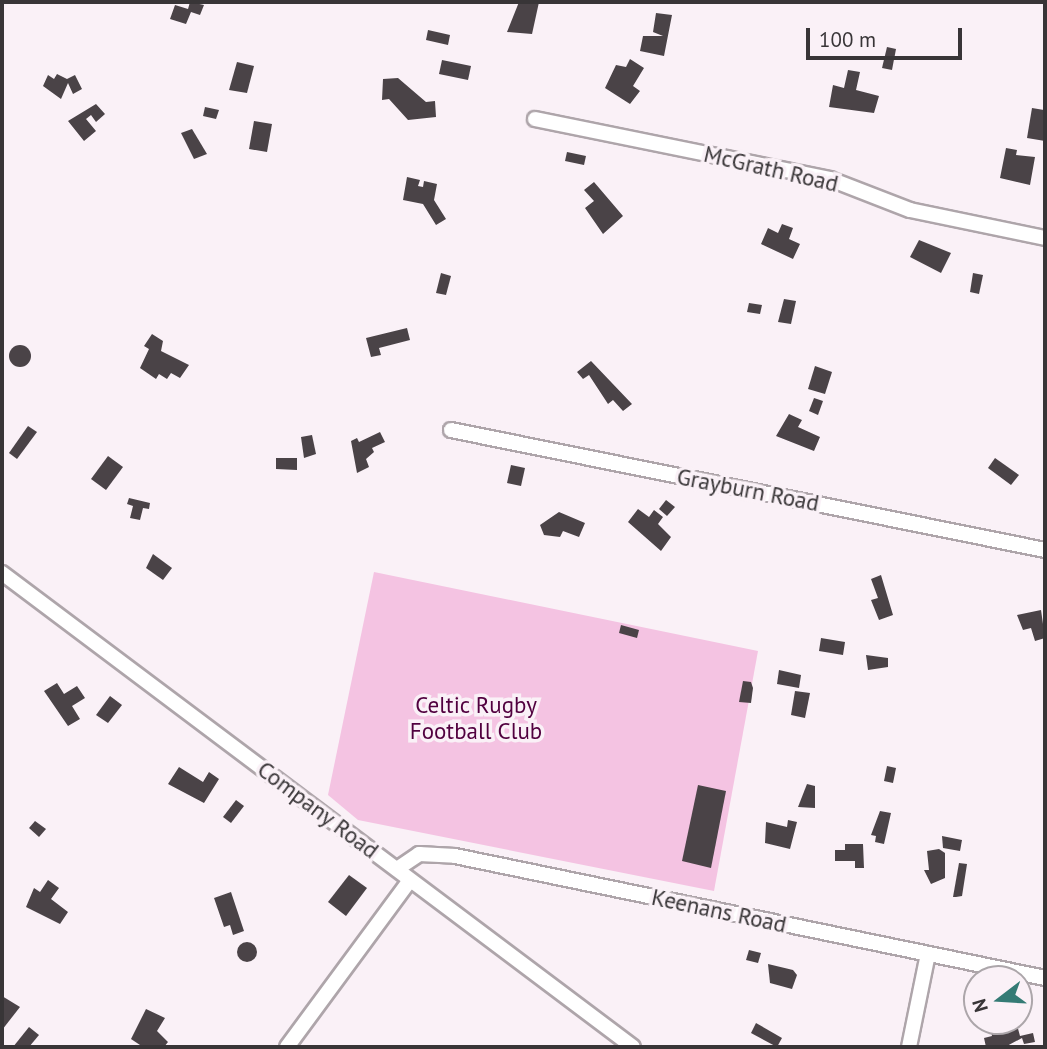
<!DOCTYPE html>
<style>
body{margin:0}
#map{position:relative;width:1047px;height:1049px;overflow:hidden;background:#faf1f7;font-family:"PT Sans",sans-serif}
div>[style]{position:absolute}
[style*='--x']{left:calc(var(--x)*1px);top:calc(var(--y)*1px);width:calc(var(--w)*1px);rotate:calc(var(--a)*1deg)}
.green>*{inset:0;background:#f4c3e2}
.building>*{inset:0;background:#4a4347}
.round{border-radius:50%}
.roads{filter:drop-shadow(2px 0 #aea5aa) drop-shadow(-2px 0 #aea5aa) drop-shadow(0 2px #aea5aa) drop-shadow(0 -2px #aea5aa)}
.minor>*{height:14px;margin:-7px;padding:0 7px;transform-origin:7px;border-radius:7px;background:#fff}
span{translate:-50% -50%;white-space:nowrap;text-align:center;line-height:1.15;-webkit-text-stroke:7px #faf1f7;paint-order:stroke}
.street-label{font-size:23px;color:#383537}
.park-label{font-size:23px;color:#51003f}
.frame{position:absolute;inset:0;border:4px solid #383537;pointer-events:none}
.north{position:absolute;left:963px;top:965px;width:70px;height:70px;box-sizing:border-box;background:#faf1f7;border:2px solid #aca6aa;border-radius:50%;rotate:253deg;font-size:19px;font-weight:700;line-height:28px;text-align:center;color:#383537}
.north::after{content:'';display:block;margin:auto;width:24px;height:32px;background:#347b75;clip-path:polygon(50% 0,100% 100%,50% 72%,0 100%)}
.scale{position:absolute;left:806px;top:28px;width:156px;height:32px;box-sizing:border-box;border:4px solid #383537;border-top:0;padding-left:9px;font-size:21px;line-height:24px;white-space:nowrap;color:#383537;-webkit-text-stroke:5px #faf1f7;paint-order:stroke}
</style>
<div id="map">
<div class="green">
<div style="clip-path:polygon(374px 572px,758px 651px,714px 891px,358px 820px,328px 795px)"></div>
</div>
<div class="building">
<div style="clip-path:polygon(190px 2px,204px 5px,200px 15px,191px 12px,186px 24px,170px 19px,175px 5px,188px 9px)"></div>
<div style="clip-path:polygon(519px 2px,539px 2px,532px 34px,507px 32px)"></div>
<div style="clip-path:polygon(656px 13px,672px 15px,664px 56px,640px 51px,643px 36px,663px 36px,653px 32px)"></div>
<div style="clip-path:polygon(428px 30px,450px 35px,448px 45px,426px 40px)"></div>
<div style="clip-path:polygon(887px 47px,896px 49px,892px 70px,882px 68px)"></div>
<div style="clip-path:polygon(630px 59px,644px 68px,633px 86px,640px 91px,630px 104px,605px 88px,616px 65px,626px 67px)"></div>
<div style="clip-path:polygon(442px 60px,471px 66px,468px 80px,439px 74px)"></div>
<div style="clip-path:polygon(237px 62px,254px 66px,247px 93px,229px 90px)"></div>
<div style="clip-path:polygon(848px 70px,860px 72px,856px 90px,879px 96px,874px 113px,829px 107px,833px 85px,844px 88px)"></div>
<div style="clip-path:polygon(57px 74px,67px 79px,75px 75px,82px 89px,73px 94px,68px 83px,61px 99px,43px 86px,48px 75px,54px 79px)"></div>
<div style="clip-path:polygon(398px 78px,426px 102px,435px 101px,436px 117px,408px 120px,389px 99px,382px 100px,383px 79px)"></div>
<div style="clip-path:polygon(96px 104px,105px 114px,96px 122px,91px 115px,86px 119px,96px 131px,84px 141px,68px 121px)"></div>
<div style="clip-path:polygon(205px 107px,219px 110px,216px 119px,203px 116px)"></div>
<div style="clip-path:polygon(1032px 108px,1044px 110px,1045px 141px,1027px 138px)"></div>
<div style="clip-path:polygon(254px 121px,272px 124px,267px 152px,249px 149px)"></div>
<div style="clip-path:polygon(192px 129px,207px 154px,194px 159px,181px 133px)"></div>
<div style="clip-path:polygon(1006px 148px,1017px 150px,1016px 155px,1035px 157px,1030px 185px,1000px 178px)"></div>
<div style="clip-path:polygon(567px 152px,586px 156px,584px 165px,565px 161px)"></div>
<div style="clip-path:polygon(407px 177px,420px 180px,418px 186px,423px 187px,424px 181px,437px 184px,434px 200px,446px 219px,436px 225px,423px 204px,403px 200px)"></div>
<div style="clip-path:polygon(594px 182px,623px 216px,603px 234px,585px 208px,594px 201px,584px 190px)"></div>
<div style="clip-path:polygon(782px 224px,793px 228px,789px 239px,800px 244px,793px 259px,761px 244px,768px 228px,778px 233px)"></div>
<div style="clip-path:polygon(919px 240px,951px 253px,941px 273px,910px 257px)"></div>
<div style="clip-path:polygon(441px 273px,451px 276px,446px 295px,436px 293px)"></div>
<div style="clip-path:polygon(973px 273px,983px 275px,979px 294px,970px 292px)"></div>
<div style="clip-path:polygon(784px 299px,796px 301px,791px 324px,778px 322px)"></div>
<div style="clip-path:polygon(749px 303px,762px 305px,760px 314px,747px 312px)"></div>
<div style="clip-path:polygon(407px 328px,410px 340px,379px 348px,381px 355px,371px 357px,366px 338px)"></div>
<div style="clip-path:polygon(152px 334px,163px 341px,161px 351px,189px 365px,180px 378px,171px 373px,167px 379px,159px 374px,156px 379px,140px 368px,149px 349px,144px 346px)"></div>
<div class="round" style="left:9px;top:345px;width:22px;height:22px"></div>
<div style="clip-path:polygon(591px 361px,632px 404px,623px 411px,613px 400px,608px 404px,589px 375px,583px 379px,577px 372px)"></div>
<div style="clip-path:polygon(815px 366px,832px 372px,825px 394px,808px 389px)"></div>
<div style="clip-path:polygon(814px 398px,823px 401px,818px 415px,809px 411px)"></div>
<div style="clip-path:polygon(789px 414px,802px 420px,798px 427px,820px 437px,814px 451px,776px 436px)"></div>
<div style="clip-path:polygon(28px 426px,37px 432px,17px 459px,9px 453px)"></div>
<div style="clip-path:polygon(380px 432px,385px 442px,372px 448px,374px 452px,366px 459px,369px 467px,357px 473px,351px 441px,357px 438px,359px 442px)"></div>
<div style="clip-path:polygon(312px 435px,316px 454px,304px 458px,301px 437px)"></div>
<div style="clip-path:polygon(108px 456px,123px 467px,106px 490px,91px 479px)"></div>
<div style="clip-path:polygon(276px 458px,297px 458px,297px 470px,276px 469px)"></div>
<div style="clip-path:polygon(995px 458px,1019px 475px,1011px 485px,988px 468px)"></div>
<div style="clip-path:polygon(511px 465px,525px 468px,521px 486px,507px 483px)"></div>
<div style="clip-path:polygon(129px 498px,150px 503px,149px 509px,143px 508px,140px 520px,130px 518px,133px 506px,127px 504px)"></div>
<div style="clip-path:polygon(666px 500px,675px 507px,667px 516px,659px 509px)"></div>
<div style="clip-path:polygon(638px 509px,649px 517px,654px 510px,663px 517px,658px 524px,671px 537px,661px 551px,628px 522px)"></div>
<div style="clip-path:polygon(559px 512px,585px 523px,579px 537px,563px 531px,560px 537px,544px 535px,540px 525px)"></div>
<div style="clip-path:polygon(153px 554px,172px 568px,163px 580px,146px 568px)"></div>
<div style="clip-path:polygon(881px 575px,893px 615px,879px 620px,871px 600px,878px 598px,871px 579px)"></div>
<div style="clip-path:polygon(1041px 610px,1045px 638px,1035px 641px,1031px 628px,1023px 630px,1017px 615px)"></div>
<div style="clip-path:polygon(621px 625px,639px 630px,637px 638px,619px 633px)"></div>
<div style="clip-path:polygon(821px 638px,845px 642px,843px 655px,819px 651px)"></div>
<div style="clip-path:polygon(866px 655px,888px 658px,888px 667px,868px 670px)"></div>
<div style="clip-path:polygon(779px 670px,801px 675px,799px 688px,777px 684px)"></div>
<div style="clip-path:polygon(743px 681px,751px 682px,753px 688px,751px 703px,739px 702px)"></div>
<div style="clip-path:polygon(57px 683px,64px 694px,77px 686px,85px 698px,72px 706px,80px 719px,68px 726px,44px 691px)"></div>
<div style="clip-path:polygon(795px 691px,810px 693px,805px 718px,791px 715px)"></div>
<div style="clip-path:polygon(110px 696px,122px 705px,108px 723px,96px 715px)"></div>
<div style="clip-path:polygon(887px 766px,896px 768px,893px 783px,884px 781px)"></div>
<div style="clip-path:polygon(179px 767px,203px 782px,209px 772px,219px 779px,204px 803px,168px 784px)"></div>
<div style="clip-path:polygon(807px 784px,815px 786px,815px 808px,798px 807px)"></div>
<div style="clip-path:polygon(698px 785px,726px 791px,711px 868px,682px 861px)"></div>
<div style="clip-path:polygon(236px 800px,244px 806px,231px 823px,223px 817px)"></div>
<div style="clip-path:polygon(880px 811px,891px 813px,884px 844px,875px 842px,876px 836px,871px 835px)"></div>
<div style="clip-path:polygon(788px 820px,797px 822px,790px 849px,765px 843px,766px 822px,787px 827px)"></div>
<div style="clip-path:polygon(35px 821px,46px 829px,39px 837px,29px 828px)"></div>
<div style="clip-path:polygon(942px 836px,962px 840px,960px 851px,943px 848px)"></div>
<div style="clip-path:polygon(845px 844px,863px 844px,864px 868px,855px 868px,855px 861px,835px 861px,835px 850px,845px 850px)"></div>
<div style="clip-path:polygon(939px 849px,945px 853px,945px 878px,931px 884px,924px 870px,929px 870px,927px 851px)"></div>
<div style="clip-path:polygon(959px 863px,967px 864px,962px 896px,956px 897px,953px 897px)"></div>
<div style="clip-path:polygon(349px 875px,367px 888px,346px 916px,328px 902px)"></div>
<div style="clip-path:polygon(48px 880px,59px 888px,51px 899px,68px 912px,60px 924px,26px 907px,34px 888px,40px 892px)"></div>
<div style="clip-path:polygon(231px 892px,244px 931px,233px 935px,230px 925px,224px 927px,214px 898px)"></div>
<div class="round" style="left:237px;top:942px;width:20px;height:20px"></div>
<div style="clip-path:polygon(749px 950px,761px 953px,758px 963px,746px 960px)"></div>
<div style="clip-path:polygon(768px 964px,793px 970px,797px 975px,792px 989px,770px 983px)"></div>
<div style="clip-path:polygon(2px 996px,20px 1007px,2px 1030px)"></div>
<div style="clip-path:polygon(146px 1009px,165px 1018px,157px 1031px,168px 1042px,164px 1047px,143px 1047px,131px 1039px)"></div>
<div style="clip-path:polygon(989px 1021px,1000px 1021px,1002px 1029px,1017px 1025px,1020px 1036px,1033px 1033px,1035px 1042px,1024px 1044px,1022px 1038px,1005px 1047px,986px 1047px,984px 1038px,992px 1036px)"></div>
<div style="clip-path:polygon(756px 1023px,782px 1038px,777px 1047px,751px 1033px)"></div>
<div style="clip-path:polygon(29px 1027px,39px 1035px,29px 1047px,13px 1047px)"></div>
</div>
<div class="roads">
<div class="minor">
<div style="--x:535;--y:119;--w:301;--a:11.5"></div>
<div style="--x:830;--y:179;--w:86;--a:21.2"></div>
<div style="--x:910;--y:210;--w:138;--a:11.7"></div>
<div style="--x:451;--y:430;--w:606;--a:11.42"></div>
<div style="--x:2;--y:573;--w:789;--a:36.91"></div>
<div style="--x:397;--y:869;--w:27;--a:-34"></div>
<div style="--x:419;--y:854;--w:36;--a:3"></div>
<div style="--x:455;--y:856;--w:602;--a:11.68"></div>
<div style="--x:287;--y:1047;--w:207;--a:-53.6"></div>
<div style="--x:909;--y:1047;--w:95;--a:-78.5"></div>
</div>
</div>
<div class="street-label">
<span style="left:771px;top:169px;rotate:13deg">McGrath Road</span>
<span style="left:748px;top:490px;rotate:11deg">Grayburn Road</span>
<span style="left:318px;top:810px;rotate:37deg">Company Road</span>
<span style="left:719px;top:911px;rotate:12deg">Keenans Road</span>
</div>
<div class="park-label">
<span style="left:476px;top:718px">Celtic Rugby<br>Football Club</span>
</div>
<div class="frame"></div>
<div class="north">N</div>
<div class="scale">100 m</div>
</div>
